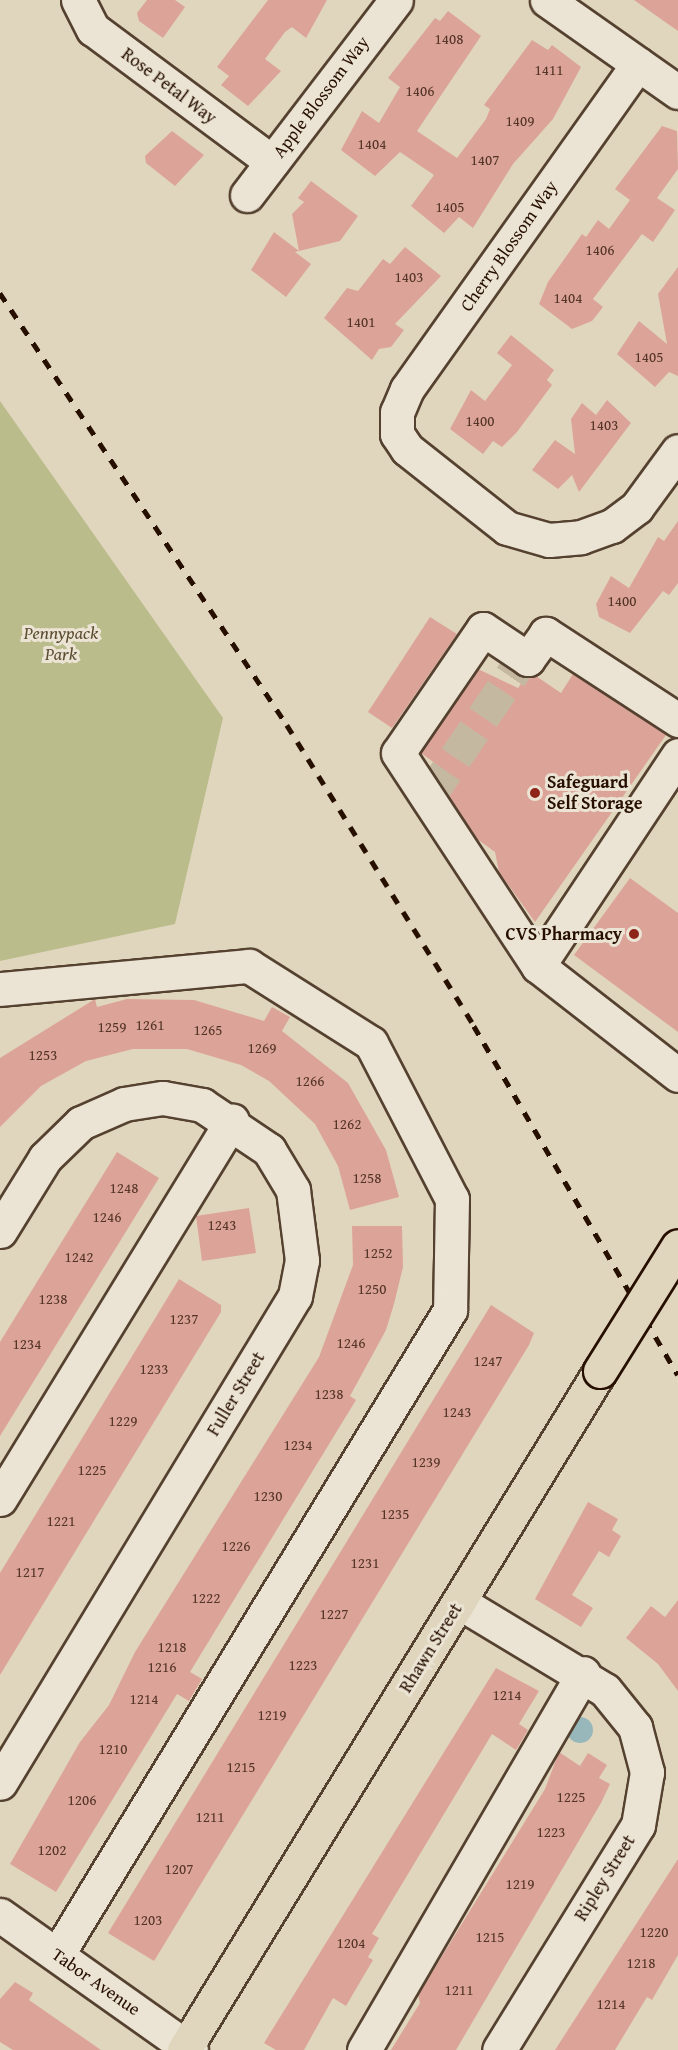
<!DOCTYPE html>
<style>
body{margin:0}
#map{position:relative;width:678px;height:2050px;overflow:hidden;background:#e0d6bd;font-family:"Gentium Book Plus",serif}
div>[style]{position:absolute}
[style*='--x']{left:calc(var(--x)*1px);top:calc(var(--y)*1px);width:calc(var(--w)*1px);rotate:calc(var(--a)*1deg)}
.green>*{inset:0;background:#bbbc8c}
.water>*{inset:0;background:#97b7ba}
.round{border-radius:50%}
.building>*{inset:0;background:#dca499}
.minor-tunnel>*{height:33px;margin-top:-16.5px;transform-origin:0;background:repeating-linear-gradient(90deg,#c4b8a1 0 33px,transparent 0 49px)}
.roads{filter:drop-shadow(2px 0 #55412f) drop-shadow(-2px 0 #55412f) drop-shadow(0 2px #55412f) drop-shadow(0 -2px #55412f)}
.minor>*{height:33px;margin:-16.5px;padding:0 16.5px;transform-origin:16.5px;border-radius:16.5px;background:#ebe4d4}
.major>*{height:33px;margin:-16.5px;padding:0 16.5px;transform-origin:16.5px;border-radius:16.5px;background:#e0d6bd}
.rail>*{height:4.5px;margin-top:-2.25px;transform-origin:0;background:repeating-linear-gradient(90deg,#270f00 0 10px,transparent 0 20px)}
.bridges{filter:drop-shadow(2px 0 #270f00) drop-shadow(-2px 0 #270f00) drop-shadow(0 2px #270f00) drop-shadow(0 -2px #270f00)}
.major-bridge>*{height:33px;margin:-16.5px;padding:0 16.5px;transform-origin:16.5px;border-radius:16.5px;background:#e0d6bd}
.dots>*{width:16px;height:16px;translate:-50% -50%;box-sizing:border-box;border:3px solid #ebe4d4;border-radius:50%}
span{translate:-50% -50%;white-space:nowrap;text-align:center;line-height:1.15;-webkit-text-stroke:6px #ebe4d4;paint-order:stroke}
.number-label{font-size:15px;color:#543426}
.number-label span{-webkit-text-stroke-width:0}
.street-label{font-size:18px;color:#270f00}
.park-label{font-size:18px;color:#5b4c31;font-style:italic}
.poi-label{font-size:18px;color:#270f00;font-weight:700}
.left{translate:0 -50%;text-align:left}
.right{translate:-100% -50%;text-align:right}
</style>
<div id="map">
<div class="green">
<div style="clip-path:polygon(0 401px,223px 718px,175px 924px,0 961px)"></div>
</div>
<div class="water">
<div class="round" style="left:567px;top:1717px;width:26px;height:26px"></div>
</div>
<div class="building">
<div style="clip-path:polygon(147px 0,175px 0,185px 7px,163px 38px,139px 21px,137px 13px)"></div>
<div style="clip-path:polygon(268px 0,327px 0,306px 38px,292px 27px,285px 32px,265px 59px,281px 71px,248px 106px,221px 85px,229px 76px,217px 67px)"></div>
<div style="clip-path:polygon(634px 0,678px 0,678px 31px)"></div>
<div style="clip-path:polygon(448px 11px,481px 36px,417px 131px,457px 158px,486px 119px,490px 109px,484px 105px,532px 40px,548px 50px,552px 45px,581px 67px,553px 119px,513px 164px,473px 228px,459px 217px,444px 233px,411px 206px,434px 175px,400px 152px,375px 176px,341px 150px,362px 111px,379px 123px,400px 87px,388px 78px,435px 18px,440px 21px)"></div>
<div style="clip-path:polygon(662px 126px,677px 131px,678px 169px,657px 198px,675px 210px,653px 242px,642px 234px,593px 299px,603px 307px,592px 321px,572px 329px,539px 304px,548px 282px,582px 234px,586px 237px,598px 220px,609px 229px,630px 200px,615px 189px)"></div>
<div style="clip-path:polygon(172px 131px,204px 155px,175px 186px,146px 163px,145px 156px)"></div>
<div style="clip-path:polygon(311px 181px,358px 216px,340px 241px,295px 252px,311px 264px,286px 297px,251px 270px,274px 232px,299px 251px,292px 214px,304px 202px,298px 198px)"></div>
<div style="clip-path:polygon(405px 247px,441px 276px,395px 324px,404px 330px,391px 347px,379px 349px,372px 360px,324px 318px,347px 288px,358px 291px,383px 259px,390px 264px)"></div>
<div style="clip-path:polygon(678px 267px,678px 376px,669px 372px,655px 387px,617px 354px,639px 321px,667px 344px,658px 294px)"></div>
<div style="clip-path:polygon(511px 335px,554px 370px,547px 380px,552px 385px,517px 432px,502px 447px,493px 441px,483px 454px,450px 429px,471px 390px,485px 401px,512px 365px,497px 353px)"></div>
<div style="clip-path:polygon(607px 400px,631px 423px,579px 492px,572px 475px,558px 489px,532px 470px,555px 440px,575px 454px,571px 419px,582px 403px,596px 415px)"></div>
<div style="clip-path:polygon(678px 521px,678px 583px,669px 595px,663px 591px,630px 633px,599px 617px,596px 604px,611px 576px,629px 588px,658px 537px,664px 541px)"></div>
<div style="clip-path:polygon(430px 617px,457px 634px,392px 728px,368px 712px)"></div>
<div style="clip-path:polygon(478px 669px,518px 688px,526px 677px,536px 676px,561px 693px,573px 674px,666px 735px,535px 922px,499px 872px,495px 852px,477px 839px,446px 792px,451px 785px,436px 774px,440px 767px,421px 753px)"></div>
<div style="clip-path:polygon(630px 878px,678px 913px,678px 1032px,574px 955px)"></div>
<div style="clip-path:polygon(95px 999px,97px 1007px,127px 999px,194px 1000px,264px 1021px,272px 1007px,290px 1017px,282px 1031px,348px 1083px,386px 1150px,399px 1197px,350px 1210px,338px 1166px,315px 1124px,298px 1108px,269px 1081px,241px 1065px,187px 1049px,133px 1049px,86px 1061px,41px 1086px,0 1127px,0 1058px)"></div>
<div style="clip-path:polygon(117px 1152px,159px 1178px,0 1436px,0 1342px)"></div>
<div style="clip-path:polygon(249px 1208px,256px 1253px,202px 1261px,196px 1216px)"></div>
<div style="clip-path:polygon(352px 1226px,402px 1226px,403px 1267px,394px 1304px,386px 1330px,350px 1396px,356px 1400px,190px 1672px,202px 1679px,189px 1701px,177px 1694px,56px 1892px,10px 1864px,80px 1742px,109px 1705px,135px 1652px,319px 1357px,353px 1265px)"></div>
<div style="clip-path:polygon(179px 1279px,221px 1305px,221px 1312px,0 1675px,0 1573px)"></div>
<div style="clip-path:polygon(491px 1305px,534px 1333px,529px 1345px,154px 1961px,108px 1933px)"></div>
<div style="clip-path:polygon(588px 1502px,618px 1519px,612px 1530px,621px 1536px,609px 1557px,599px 1551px,572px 1595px,593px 1608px,581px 1627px,535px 1599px)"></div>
<div style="clip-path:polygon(678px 1600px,678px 1691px,658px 1664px,626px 1638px,651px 1606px,665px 1617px)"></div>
<div style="clip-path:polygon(496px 1668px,539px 1691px,519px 1724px,528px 1730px,516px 1750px,492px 1734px,372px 1934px,379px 1938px,368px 1957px,373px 1960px,346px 2006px,333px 1998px,304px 2050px,276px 2050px,264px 2043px)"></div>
<div style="clip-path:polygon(559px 1752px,580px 1766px,588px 1753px,607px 1765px,599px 1778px,610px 1784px,601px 1803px,456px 2050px,391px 2050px,420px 2003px,418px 1995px,545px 1789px)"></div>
<div style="clip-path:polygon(678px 1859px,678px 1955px,652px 2000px,647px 1997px,615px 2050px,555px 2050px)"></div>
<div style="clip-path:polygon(15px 1982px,33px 1993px,29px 2000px,101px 2050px,13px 2050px,0 2042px,0 1999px)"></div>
</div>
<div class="minor-tunnel">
<div style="--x:428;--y:798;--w:171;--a:-55.8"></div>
</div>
<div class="roads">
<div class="minor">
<div style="--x:78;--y:0;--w:33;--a:63"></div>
<div style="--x:93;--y:29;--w:223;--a:36.6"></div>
<div style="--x:547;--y:0;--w:160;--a:35.1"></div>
<div style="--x:638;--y:64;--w:399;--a:125.4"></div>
<div style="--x:407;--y:389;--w:25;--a:113"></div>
<div style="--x:397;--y:412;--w:22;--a:90"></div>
<div style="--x:397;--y:434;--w:18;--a:56"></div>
<div style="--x:407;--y:449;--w:127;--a:38.3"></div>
<div style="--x:507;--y:528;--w:44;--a:15.9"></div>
<div style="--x:549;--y:540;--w:32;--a:-5"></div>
<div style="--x:581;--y:537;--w:33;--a:-20"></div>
<div style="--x:612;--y:526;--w:31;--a:-37"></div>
<div style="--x:637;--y:507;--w:69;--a:-53.8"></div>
<div style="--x:247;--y:195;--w:245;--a:-52.6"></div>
<div style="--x:678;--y:720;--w:158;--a:-146.9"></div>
<div style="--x:546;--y:634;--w:31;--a:126"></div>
<div style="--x:528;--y:659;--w:54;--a:-146.3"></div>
<div style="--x:483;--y:629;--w:150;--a:124.4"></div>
<div style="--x:398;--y:753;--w:255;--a:56.7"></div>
<div style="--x:538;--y:966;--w:177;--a:37.9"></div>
<div style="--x:538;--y:966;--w:253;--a:-56.4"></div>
<div style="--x:0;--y:989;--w:250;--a:-5.3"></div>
<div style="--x:249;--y:966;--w:144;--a:32.3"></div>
<div style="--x:371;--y:1043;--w:176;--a:62.6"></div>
<div style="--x:452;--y:1199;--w:111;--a:91"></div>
<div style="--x:450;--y:1310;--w:755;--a:121.35"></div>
<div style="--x:0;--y:1231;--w:86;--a:-58.3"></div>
<div style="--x:45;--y:1158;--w:50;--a:-44.2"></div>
<div style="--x:81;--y:1123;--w:47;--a:-23.8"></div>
<div style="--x:124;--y:1104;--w:39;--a:-9"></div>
<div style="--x:163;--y:1098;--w:40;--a:10"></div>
<div style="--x:202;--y:1105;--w:81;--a:33.9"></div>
<div style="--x:269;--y:1150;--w:47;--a:59"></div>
<div style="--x:293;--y:1190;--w:71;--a:82.7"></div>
<div style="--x:302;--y:1260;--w:37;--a:101"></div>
<div style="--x:295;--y:1296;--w:569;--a:121.21"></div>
<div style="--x:0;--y:1499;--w:444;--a:-58.5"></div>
<div style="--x:459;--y:1602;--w:170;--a:31.1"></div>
<div style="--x:605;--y:1690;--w:48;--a:51"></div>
<div style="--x:635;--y:1727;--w:47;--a:75.1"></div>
<div style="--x:647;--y:1772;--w:54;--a:99.6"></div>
<div style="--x:638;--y:1825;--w:264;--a:121.7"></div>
<div style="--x:0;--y:1915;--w:234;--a:35.3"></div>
<div style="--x:364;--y:2050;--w:436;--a:-59.8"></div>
</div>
<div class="major">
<div style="--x:184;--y:2050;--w:796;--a:-58.51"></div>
</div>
</div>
<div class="rail">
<div style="--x:0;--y:293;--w:519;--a:56.4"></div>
<div style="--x:287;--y:725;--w:354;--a:58.1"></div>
<div style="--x:474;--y:1026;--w:404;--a:59.7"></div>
</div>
<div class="bridges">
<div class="major-bridge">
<div style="--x:600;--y:1371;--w:147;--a:-58"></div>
</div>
</div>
<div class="dots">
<div style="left:535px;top:793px;background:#8f2418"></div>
<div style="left:634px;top:934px;background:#8f2418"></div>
</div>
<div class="number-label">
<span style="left:449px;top:39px">1408</span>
<span style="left:549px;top:70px">1411</span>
<span style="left:420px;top:91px">1406</span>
<span style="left:520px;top:121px">1409</span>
<span style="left:372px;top:144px">1404</span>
<span style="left:485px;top:160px">1407</span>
<span style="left:450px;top:207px">1405</span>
<span style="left:600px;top:250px">1406</span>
<span style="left:409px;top:277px">1403</span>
<span style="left:568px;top:298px">1404</span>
<span style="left:361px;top:322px">1401</span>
<span style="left:649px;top:357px">1405</span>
<span style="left:480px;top:421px">1400</span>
<span style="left:604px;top:425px">1403</span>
<span style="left:622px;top:601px">1400</span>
<span style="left:150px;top:1025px">1261</span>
<span style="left:112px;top:1027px">1259</span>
<span style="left:208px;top:1030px">1265</span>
<span style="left:262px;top:1048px">1269</span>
<span style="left:43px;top:1055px">1253</span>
<span style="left:310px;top:1081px">1266</span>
<span style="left:347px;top:1124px">1262</span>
<span style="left:367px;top:1178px">1258</span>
<span style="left:124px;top:1188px">1248</span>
<span style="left:107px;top:1217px">1246</span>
<span style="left:222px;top:1225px">1243</span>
<span style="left:378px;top:1253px">1252</span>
<span style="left:79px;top:1257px">1242</span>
<span style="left:372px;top:1289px">1250</span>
<span style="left:53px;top:1299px">1238</span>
<span style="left:184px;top:1319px">1237</span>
<span style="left:351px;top:1343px">1246</span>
<span style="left:27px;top:1344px">1234</span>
<span style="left:488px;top:1361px">1247</span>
<span style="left:154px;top:1369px">1233</span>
<span style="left:329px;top:1394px">1238</span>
<span style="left:457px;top:1412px">1243</span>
<span style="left:123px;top:1421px">1229</span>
<span style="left:298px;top:1445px">1234</span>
<span style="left:426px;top:1462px">1239</span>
<span style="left:92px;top:1470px">1225</span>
<span style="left:268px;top:1496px">1230</span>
<span style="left:395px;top:1514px">1235</span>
<span style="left:61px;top:1521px">1221</span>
<span style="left:236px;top:1546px">1226</span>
<span style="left:365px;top:1563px">1231</span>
<span style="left:30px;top:1572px">1217</span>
<span style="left:206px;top:1598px">1222</span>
<span style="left:334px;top:1614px">1227</span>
<span style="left:172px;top:1647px">1218</span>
<span style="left:303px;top:1665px">1223</span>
<span style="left:162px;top:1667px">1216</span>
<span style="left:507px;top:1695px">1214</span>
<span style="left:144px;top:1699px">1214</span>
<span style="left:272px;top:1715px">1219</span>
<span style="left:113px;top:1749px">1210</span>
<span style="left:241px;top:1767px">1215</span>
<span style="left:571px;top:1797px">1225</span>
<span style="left:82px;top:1800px">1206</span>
<span style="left:210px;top:1817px">1211</span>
<span style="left:551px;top:1832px">1223</span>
<span style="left:52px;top:1850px">1202</span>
<span style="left:179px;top:1869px">1207</span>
<span style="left:520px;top:1884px">1219</span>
<span style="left:148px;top:1920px">1203</span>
<span style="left:654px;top:1932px">1220</span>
<span style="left:490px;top:1937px">1215</span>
<span style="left:351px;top:1943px">1204</span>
<span style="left:641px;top:1963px">1218</span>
<span style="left:459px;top:1990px">1211</span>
<span style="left:611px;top:2004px">1214</span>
</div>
<div class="street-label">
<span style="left:169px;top:86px;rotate:37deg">Rose Petal Way</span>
<span style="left:321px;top:97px;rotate:-53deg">Apple Blossom Way</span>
<span style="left:509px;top:246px;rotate:-55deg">Cherry Blossom Way</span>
<span style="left:236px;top:1394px;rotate:-59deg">Fuller Street</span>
<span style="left:431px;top:1648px;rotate:-58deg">Rhawn Street</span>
<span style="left:605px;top:1878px;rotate:-58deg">Ripley Street</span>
<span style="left:96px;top:1982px;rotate:35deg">Tabor Avenue</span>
</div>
<div class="park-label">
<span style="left:61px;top:644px">Pennypack<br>Park</span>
</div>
<div class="poi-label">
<span class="left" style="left:547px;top:793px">Safeguard<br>Self Storage</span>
<span class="right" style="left:622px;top:934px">CVS Pharmacy</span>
</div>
</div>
